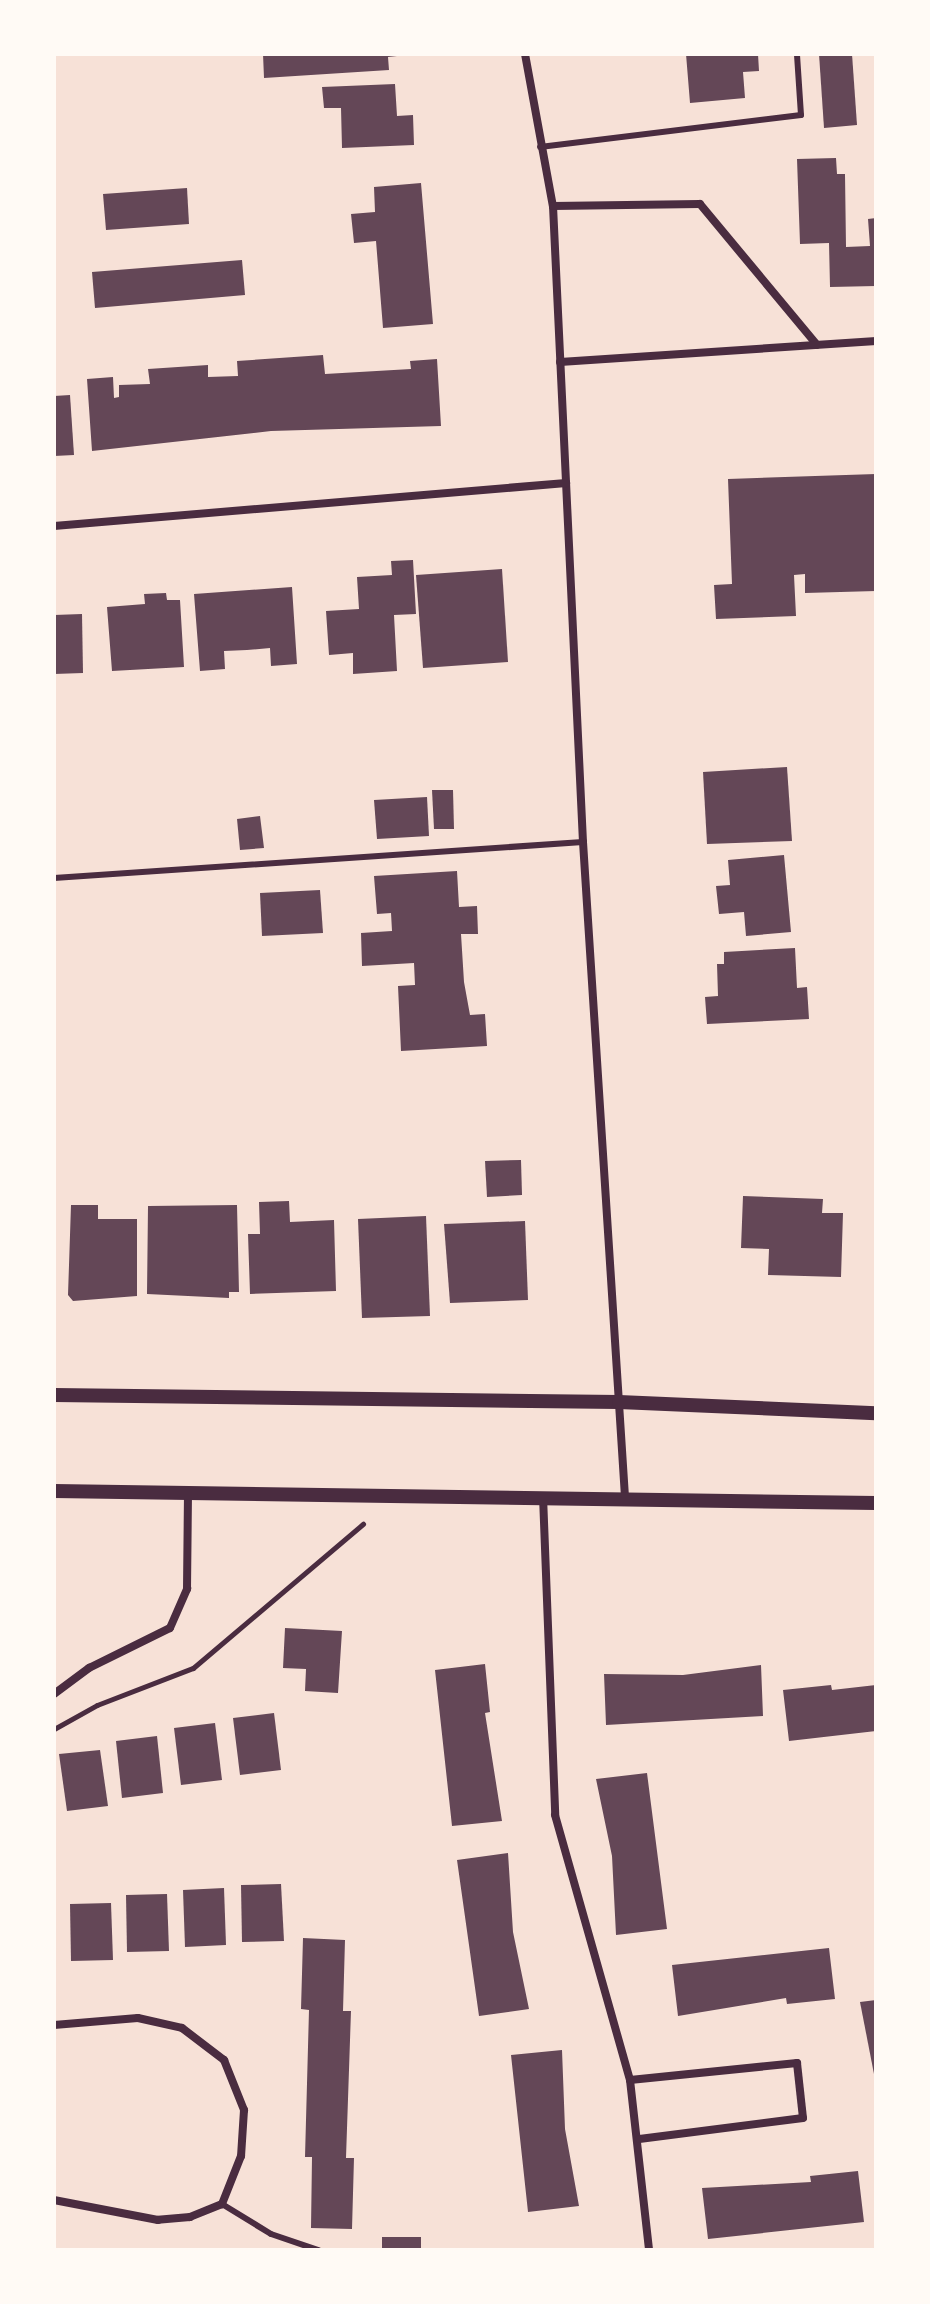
<!DOCTYPE html>
<style>
body{margin:0}
#map{position:relative;width:930px;height:2304px;overflow:hidden;background:#f7e1d7;font-family:"Titillium Web",sans-serif}
div>[style]{position:absolute}
[style*='--x']{left:calc(var(--x)*1px);top:calc(var(--y)*1px);width:calc(var(--w)*1px);rotate:calc(var(--a)*1deg)}
.building>*{inset:0;background:#644757}
.path>*{height:5px;margin:-2.5px;padding:0 2.5px;transform-origin:2.5px;border-radius:2.5px;background:#4a2c40}
.service>*{height:6px;margin:-3px;padding:0 3px;transform-origin:3px;border-radius:3px;background:#4a2c40}
.minor>*{height:8px;margin:-4px;padding:0 4px;transform-origin:4px;border-radius:4px;background:#4a2c40}
.tertiary>*{height:14px;margin:-7px;padding:0 7px;transform-origin:7px;border-radius:7px;background:#4a2c40}
span{translate:-50% -50%;white-space:nowrap;text-align:center;line-height:1.15;-webkit-text-stroke:7px #fffaf5;paint-order:stroke}
.frame{position:absolute;inset:0;border:56px solid #fffaf5;pointer-events:none}
</style>
<div id="map">
<div class="building">
<div style="clip-path:polygon(263px 54px,397px 54px,397px 56px,388px 57px,389px 70px,264px 78px)"></div>
<div style="clip-path:polygon(686px 54px,758px 54px,759px 71px,743px 72px,745px 98px,690px 103px)"></div>
<div style="clip-path:polygon(819px 54px,852px 54px,857px 125px,824px 128px)"></div>
<div style="clip-path:polygon(395px 84px,397px 116px,413px 115px,414px 145px,342px 148px,341px 108px,324px 108px,322px 87px)"></div>
<div style="clip-path:polygon(836px 158px,837px 174px,845px 174px,846px 247px,870px 246px,868px 219px,876px 218px,876px 286px,830px 287px,829px 243px,800px 244px,797px 159px)"></div>
<div style="clip-path:polygon(421px 183px,433px 324px,383px 328px,376px 241px,354px 243px,351px 214px,375px 212px,374px 187px)"></div>
<div style="clip-path:polygon(187px 188px,189px 224px,106px 230px,103px 194px)"></div>
<div style="clip-path:polygon(242px 260px,245px 295px,95px 308px,92px 272px)"></div>
<div style="clip-path:polygon(323px 355px,325px 374px,411px 369px,410px 361px,437px 359px,441px 426px,271px 431px,92px 451px,87px 379px,113px 377px,114px 398px,119px 397px,119px 385px,150px 384px,148px 369px,208px 365px,208px 377px,238px 376px,237px 361px)"></div>
<div style="clip-path:polygon(70px 395px,74px 455px,54px 456px,54px 396px)"></div>
<div style="clip-path:polygon(876px 474px,876px 591px,805px 593px,805px 574px,794px 575px,796px 616px,716px 619px,714px 585px,732px 584px,728px 479px)"></div>
<div style="clip-path:polygon(413px 560px,416px 614px,394px 615px,397px 671px,353px 674px,353px 653px,329px 655px,326px 611px,359px 609px,357px 577px,392px 575px,391px 561px)"></div>
<div style="clip-path:polygon(502px 569px,508px 662px,423px 668px,416px 575px)"></div>
<div style="clip-path:polygon(292px 587px,297px 664px,271px 666px,270px 648px,247px 650px,224px 651px,225px 669px,200px 671px,194px 594px)"></div>
<div style="clip-path:polygon(166px 593px,167px 600px,180px 600px,184px 667px,112px 671px,107px 607px,145px 604px,144px 594px)"></div>
<div style="clip-path:polygon(82px 614px,83px 673px,54px 674px,54px 615px)"></div>
<div style="clip-path:polygon(787px 767px,792px 841px,707px 844px,703px 772px)"></div>
<div style="clip-path:polygon(432px 790px,453px 790px,454px 829px,434px 829px)"></div>
<div style="clip-path:polygon(427px 797px,429px 836px,377px 839px,374px 800px)"></div>
<div style="clip-path:polygon(260px 816px,264px 848px,240px 850px,237px 819px)"></div>
<div style="clip-path:polygon(784px 855px,791px 932px,746px 936px,744px 912px,719px 914px,716px 886px,730px 885px,728px 860px)"></div>
<div style="clip-path:polygon(457px 871px,459px 907px,477px 906px,478px 934px,461px 934px,464px 982px,470px 1015px,485px 1014px,487px 1046px,401px 1051px,398px 986px,415px 985px,414px 963px,362px 966px,361px 933px,392px 931px,391px 913px,377px 914px,374px 876px)"></div>
<div style="clip-path:polygon(320px 890px,323px 933px,262px 936px,260px 893px)"></div>
<div style="clip-path:polygon(795px 948px,797px 988px,807px 987px,809px 1019px,707px 1024px,705px 997px,718px 996px,717px 964px,724px 964px,724px 952px)"></div>
<div style="clip-path:polygon(521px 1160px,522px 1195px,487px 1197px,485px 1161px)"></div>
<div style="clip-path:polygon(743px 1196px,823px 1199px,822px 1213px,843px 1213px,841px 1277px,768px 1275px,769px 1249px,741px 1248px)"></div>
<div style="clip-path:polygon(289px 1201px,290px 1222px,334px 1220px,336px 1291px,250px 1294px,248px 1234px,260px 1234px,259px 1202px)"></div>
<div style="clip-path:polygon(71px 1205px,98px 1205px,98px 1219px,137px 1219px,137px 1296px,73px 1301px,68px 1295px)"></div>
<div style="clip-path:polygon(237px 1205px,239px 1292px,229px 1292px,229px 1298px,147px 1294px,148px 1206px)"></div>
<div style="clip-path:polygon(426px 1216px,430px 1316px,362px 1318px,358px 1219px)"></div>
<div style="clip-path:polygon(525px 1221px,528px 1300px,450px 1303px,444px 1224px)"></div>
<div style="clip-path:polygon(285px 1628px,342px 1631px,338px 1693px,305px 1691px,306px 1669px,283px 1668px)"></div>
<div style="clip-path:polygon(485px 1664px,490px 1712px,485px 1713px,502px 1821px,452px 1826px,435px 1670px)"></div>
<div style="clip-path:polygon(761px 1665px,763px 1716px,606px 1725px,604px 1674px,683px 1675px)"></div>
<div style="clip-path:polygon(831px 1685px,832px 1690px,876px 1685px,876px 1731px,789px 1741px,783px 1690px)"></div>
<div style="clip-path:polygon(274px 1713px,281px 1770px,240px 1775px,233px 1718px)"></div>
<div style="clip-path:polygon(215px 1723px,222px 1780px,181px 1785px,174px 1728px)"></div>
<div style="clip-path:polygon(157px 1736px,163px 1793px,122px 1798px,116px 1741px)"></div>
<div style="clip-path:polygon(100px 1750px,108px 1806px,67px 1811px,59px 1754px)"></div>
<div style="clip-path:polygon(647px 1773px,667px 1929px,616px 1935px,612px 1856px,596px 1779px)"></div>
<div style="clip-path:polygon(508px 1853px,513px 1932px,529px 2009px,479px 2016px,457px 1860px)"></div>
<div style="clip-path:polygon(281px 1884px,284px 1941px,242px 1942px,241px 1885px)"></div>
<div style="clip-path:polygon(224px 1888px,226px 1945px,185px 1947px,183px 1890px)"></div>
<div style="clip-path:polygon(167px 1894px,169px 1951px,127px 1952px,126px 1895px)"></div>
<div style="clip-path:polygon(111px 1903px,113px 1960px,71px 1961px,70px 1904px)"></div>
<div style="clip-path:polygon(303px 1938px,345px 1940px,343px 2011px,351px 2011px,346px 2158px,354px 2158px,352px 2229px,311px 2228px,312px 2157px,305px 2157px,309px 2010px,301px 2009px)"></div>
<div style="clip-path:polygon(829px 1948px,835px 1999px,787px 2004px,786px 1998px,678px 2016px,672px 1965px)"></div>
<div style="clip-path:polygon(876px 2000px,876px 2074px,874px 2074px,860px 2002px)"></div>
<div style="clip-path:polygon(562px 2050px,565px 2129px,579px 2206px,528px 2212px,511px 2055px)"></div>
<div style="clip-path:polygon(858px 2171px,864px 2222px,708px 2239px,702px 2188px,811px 2182px,810px 2176px)"></div>
<div style="clip-path:polygon(382px 2237px,421px 2237px,421px 2250px,382px 2250px)"></div>
</div>
<div class="path">
<div style="--x:54;--y:1729;--w:49;--a:-29.2"></div>
<div style="--x:97;--y:1705;--w:103;--a:-21.1"></div>
<div style="--x:193;--y:1668;--w:223;--a:-40.3"></div>
</div>
<div class="service">
<div style="--x:540;--y:147;--w:263;--a:-7"></div>
<div style="--x:801;--y:115;--w:61;--a:-93.8"></div>
<div style="--x:54;--y:878;--w:530;--a:-3.89"></div>
<div style="--x:222;--y:2204;--w:57;--a:31.5"></div>
<div style="--x:271;--y:2234;--w:50;--a:18.8"></div>
</div>
<div class="minor">
<div style="--x:525;--y:54;--w:155;--a:79.6"></div>
<div style="--x:553;--y:206;--w:637;--a:87.3"></div>
<div style="--x:583;--y:842;--w:655;--a:86.33"></div>
<div style="--x:553;--y:206;--w:147;--a:-0.8"></div>
<div style="--x:700;--y:204;--w:183;--a:50.3"></div>
<div style="--x:560;--y:362;--w:317;--a:-3.8"></div>
<div style="--x:54;--y:526;--w:514;--a:-4.8"></div>
<div style="--x:543;--y:1496;--w:319;--a:87.8"></div>
<div style="--x:555;--y:1815;--w:275;--a:74.2"></div>
<div style="--x:630;--y:2080;--w:171;--a:83.6"></div>
<div style="--x:54;--y:1694;--w:44;--a:-36.6"></div>
<div style="--x:89;--y:1668;--w:90;--a:-26.3"></div>
<div style="--x:170;--y:1628;--w:43;--a:-66.4"></div>
<div style="--x:187;--y:1589;--w:93;--a:-89.4"></div>
<div style="--x:54;--y:2025;--w:84;--a:-4.8"></div>
<div style="--x:138;--y:2018;--w:45;--a:12.8"></div>
<div style="--x:182;--y:2028;--w:53;--a:37.3"></div>
<div style="--x:224;--y:2060;--w:54;--a:68.2"></div>
<div style="--x:244;--y:2110;--w:46;--a:93.7"></div>
<div style="--x:241;--y:2156;--w:52;--a:111.6"></div>
<div style="--x:222;--y:2204;--w:35;--a:158"></div>
<div style="--x:190;--y:2217;--w:32;--a:175"></div>
<div style="--x:158;--y:2220;--w:106;--a:-169.1"></div>
<div style="--x:630;--y:2080;--w:168;--a:-5.8"></div>
<div style="--x:797;--y:2063;--w:55;--a:83.8"></div>
<div style="--x:803;--y:2118;--w:165;--a:172.7"></div>
</div>
<div class="tertiary">
<div style="--x:54;--y:1395;--w:565;--a:0.71"></div>
<div style="--x:619;--y:1402;--w:257;--a:2.5"></div>
<div style="--x:54;--y:1491;--w:822;--a:0.84"></div>
</div>
<div class="frame"></div>
</div>
